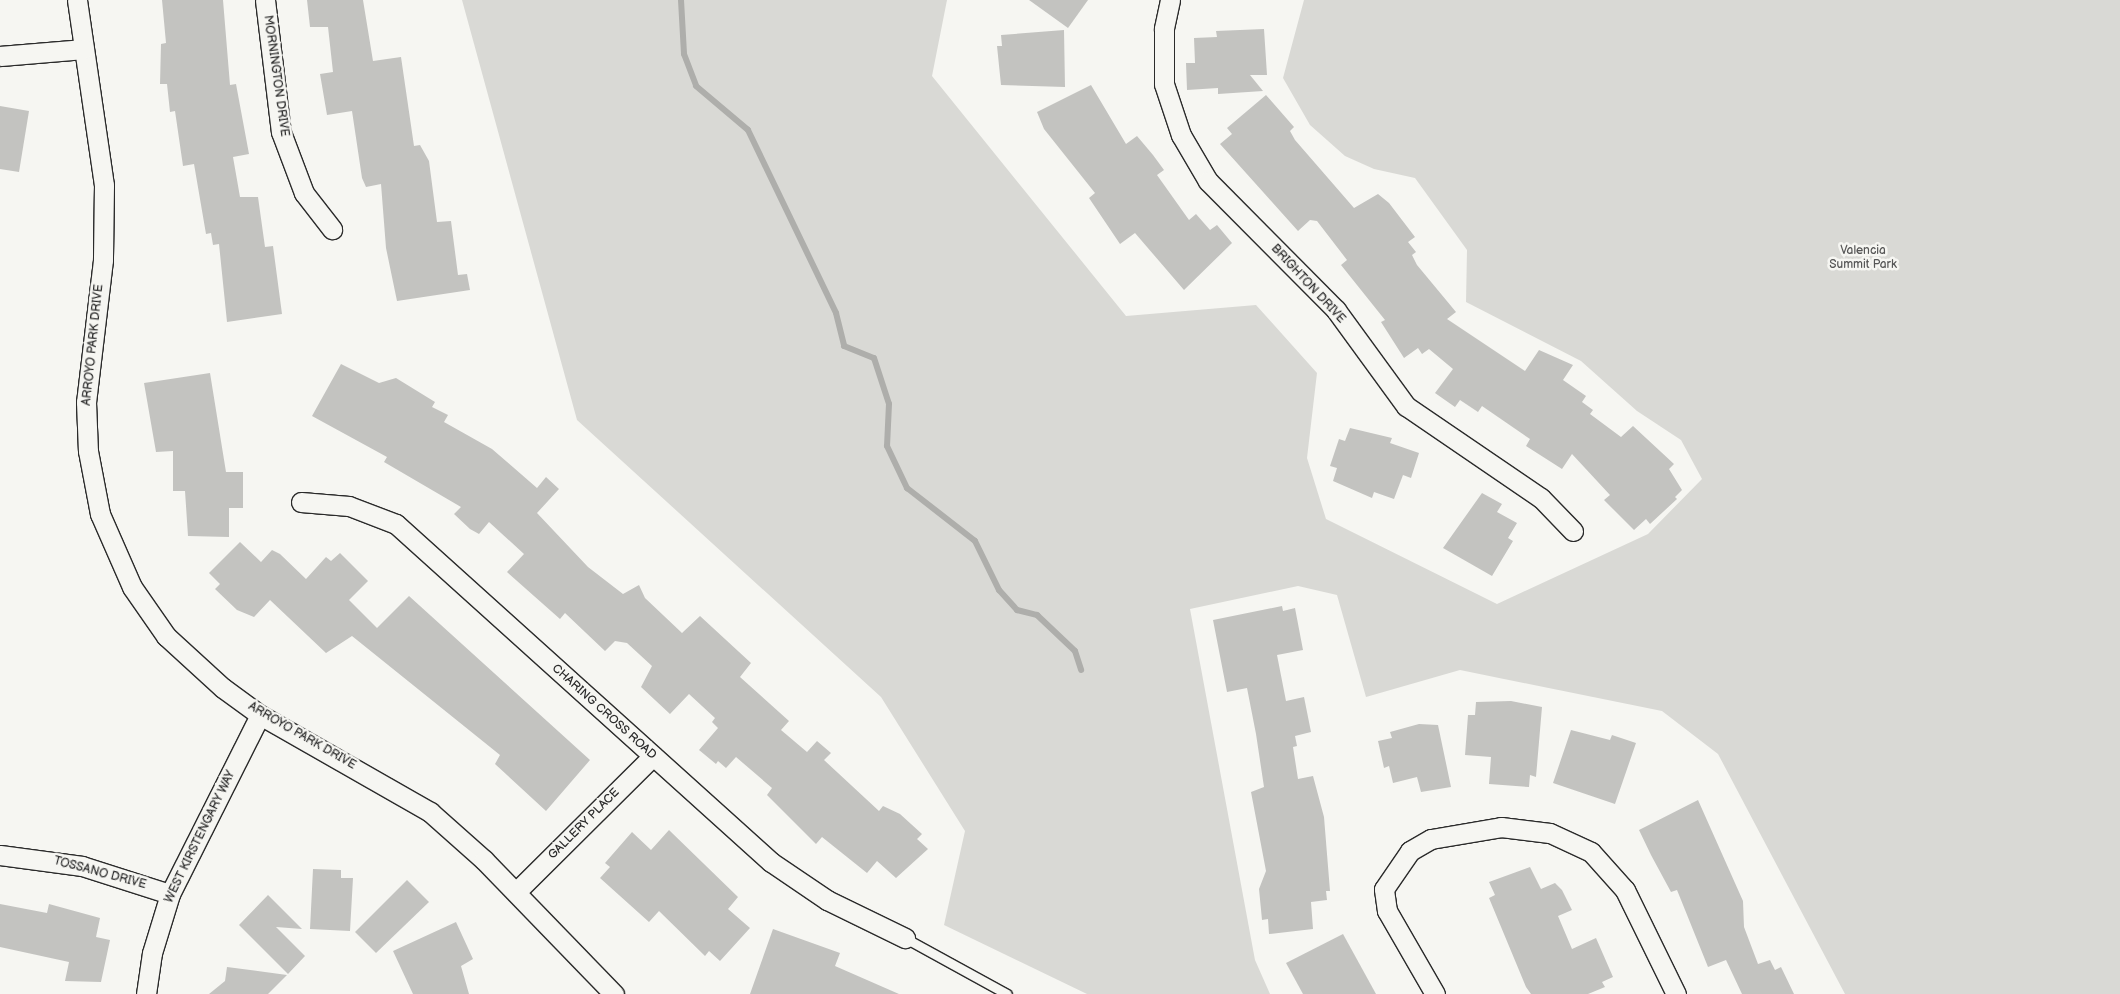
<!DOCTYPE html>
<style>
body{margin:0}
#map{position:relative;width:2120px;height:994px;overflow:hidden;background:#f6f6f2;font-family:"Balsamiq Sans",sans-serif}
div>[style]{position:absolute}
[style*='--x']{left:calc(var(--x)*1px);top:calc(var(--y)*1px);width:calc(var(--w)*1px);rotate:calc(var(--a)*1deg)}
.green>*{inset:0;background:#d9d9d5}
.stream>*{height:6px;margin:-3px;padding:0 3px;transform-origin:3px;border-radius:3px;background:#aeaeab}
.building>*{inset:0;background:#c3c3c0}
.roads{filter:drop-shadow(1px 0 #2b2b2b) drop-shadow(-1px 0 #2b2b2b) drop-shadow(0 1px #2b2b2b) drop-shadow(0 -1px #2b2b2b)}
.lane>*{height:9px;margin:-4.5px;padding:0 4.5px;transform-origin:4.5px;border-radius:4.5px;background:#f6f6f2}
.street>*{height:19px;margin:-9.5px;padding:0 9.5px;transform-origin:9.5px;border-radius:9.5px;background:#f6f6f2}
span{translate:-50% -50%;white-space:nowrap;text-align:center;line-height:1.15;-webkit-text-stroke:5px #f6f6f2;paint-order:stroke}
.street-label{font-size:12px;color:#2b2b2b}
.park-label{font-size:12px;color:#565656}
</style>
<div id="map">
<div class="green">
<div style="clip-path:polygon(462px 0,947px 0,932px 76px,1126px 316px,1256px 305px,1317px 373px,1307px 458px,1326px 519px,1497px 604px,1648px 534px,1702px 479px,1681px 440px,1637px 411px,1581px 361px,1466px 302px,1467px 250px,1415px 178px,1374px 169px,1345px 156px,1310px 125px,1283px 78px,1304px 0,2120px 0,2120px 994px,1845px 994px,1718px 754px,1662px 711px,1460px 670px,1366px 697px,1337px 595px,1298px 586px,1190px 609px,1255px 960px,1270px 994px,1087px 994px,944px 925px,965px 831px,881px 697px,577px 420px)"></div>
</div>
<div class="stream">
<div style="--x:681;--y:0;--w:54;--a:86.8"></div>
<div style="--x:684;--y:54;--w:34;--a:69"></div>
<div style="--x:696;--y:86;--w:68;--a:40.2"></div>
<div style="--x:748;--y:130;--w:203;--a:64.3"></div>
<div style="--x:836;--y:313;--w:34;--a:76"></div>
<div style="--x:844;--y:346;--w:32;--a:22"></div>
<div style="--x:874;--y:358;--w:48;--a:71.9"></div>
<div style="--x:889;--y:404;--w:42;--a:92.7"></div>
<div style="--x:887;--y:446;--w:47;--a:64.5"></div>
<div style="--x:907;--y:488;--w:86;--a:37.9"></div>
<div style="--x:975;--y:541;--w:55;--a:63.9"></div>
<div style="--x:999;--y:590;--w:27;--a:48"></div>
<div style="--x:1017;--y:610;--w:21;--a:14"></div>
<div style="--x:1037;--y:615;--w:52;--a:43.5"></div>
<div style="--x:1075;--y:651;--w:20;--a:72"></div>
</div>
<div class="building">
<div style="clip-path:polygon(162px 0,223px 0,230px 85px,236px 84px,249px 154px,233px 157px,240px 197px,258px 197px,265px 247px,273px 246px,282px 314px,227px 322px,219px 244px,213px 245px,211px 233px,206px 234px,194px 164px,183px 166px,175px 111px,170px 112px,167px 84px,160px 84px,161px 44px,166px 43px)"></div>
<div style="clip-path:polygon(307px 0,363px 0,373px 61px,401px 57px,414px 146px,420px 145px,429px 161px,437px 222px,451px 221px,458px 275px,467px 274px,470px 290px,397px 301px,386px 248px,381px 184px,366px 187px,362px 178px,352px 111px,327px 115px,320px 74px,333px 72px,328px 27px,310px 27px)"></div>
<div style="clip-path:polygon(1029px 0,1088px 0,1068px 28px)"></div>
<div style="clip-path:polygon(1264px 29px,1267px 75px,1250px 75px,1263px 91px,1218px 94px,1218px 88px,1187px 90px,1186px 63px,1195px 63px,1194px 38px,1217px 37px,1216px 31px)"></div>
<div style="clip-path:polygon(1064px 30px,1065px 87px,1001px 85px,997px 46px,1002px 46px,1001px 35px)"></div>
<div style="clip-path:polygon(1091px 85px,1126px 144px,1137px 136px,1153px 155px,1164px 170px,1157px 175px,1189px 220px,1196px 214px,1210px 230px,1217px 225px,1232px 243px,1184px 290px,1135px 233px,1120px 244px,1089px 198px,1095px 193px,1044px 129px,1037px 112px)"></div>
<div style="clip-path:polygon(1266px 95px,1294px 127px,1290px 131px,1295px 140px,1354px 208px,1378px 194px,1389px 203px,1415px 237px,1408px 242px,1416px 252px,1412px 255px,1417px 265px,1456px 312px,1447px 319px,1525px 371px,1539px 350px,1573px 365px,1563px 380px,1586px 396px,1582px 402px,1593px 410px,1590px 414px,1621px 437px,1633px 426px,1674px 464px,1669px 469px,1682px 490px,1675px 497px,1677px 499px,1650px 524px,1646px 519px,1634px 530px,1604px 500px,1610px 495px,1572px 454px,1562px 469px,1526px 446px,1530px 439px,1482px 406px,1478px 412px,1460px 400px,1455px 407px,1435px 393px,1453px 369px,1429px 349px,1422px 354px,1418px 348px,1404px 358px,1381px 322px,1385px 320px,1341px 265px,1347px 260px,1317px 221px,1310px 220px,1298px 231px,1220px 144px,1232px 134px,1227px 128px)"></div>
<div style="clip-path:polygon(0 106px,29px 111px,19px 172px,0 169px)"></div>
<div style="clip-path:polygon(341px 364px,379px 383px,396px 378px,435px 402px,432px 407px,448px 415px,444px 422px,492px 449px,537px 488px,546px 477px,559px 489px,537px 513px,588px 567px,623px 594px,639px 585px,645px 598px,682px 633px,700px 616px,751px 663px,740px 677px,789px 721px,781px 730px,807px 752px,817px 741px,831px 753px,824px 760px,879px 811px,883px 806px,900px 814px,922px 834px,917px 839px,928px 849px,896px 878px,877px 861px,867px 873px,822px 837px,816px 844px,767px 795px,772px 788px,736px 757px,726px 768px,718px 761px,716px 764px,699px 750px,718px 728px,712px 722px,715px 718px,689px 694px,670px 714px,641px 687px,652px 666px,627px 643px,615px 641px,605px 651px,565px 613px,560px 619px,507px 572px,524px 554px,489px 522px,479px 534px,470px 529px,454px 514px,461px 507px,384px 462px,387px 457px,312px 416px)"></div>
<div style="clip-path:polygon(210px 373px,226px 472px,243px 472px,243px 508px,229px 508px,229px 537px,188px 536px,185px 491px,173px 491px,173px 451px,156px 452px,144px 383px)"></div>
<div style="clip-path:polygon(1350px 428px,1392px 438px,1390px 443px,1419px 453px,1411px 478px,1403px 475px,1394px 499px,1374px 492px,1372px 498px,1333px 481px,1337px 468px,1330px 466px,1339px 439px,1345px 441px)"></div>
<div style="clip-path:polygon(1482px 493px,1502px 504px,1497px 512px,1517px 523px,1508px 538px,1513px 541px,1492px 576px,1443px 548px)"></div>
<div style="clip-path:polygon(240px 542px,261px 562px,272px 550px,280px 554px,306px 579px,326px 557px,331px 561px,340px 553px,368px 581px,349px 600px,377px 628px,409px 596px,590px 760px,546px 811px,495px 764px,500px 755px,352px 636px,326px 653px,270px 600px,254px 617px,237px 610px,215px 589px,220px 584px,209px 573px)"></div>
<div style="clip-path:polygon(1282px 606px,1283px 611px,1295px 608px,1303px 650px,1277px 655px,1286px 701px,1304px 697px,1311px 732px,1295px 736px,1297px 746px,1293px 747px,1298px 779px,1313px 776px,1324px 817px,1330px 891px,1326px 891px,1327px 900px,1311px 902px,1313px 929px,1269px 934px,1268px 919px,1262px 920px,1259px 889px,1266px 871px,1251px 792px,1264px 787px,1256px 734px,1247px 688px,1227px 692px,1213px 620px)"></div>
<div style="clip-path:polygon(1511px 701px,1542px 707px,1536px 777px,1530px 775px,1529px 787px,1489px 784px,1491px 757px,1465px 755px,1468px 715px,1475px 715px,1476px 702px)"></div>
<div style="clip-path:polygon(1419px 724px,1438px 725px,1451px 787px,1421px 792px,1417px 777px,1393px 783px,1389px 766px,1384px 768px,1378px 741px,1392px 738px,1390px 732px)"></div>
<div style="clip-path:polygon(1571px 730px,1610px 740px,1612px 735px,1636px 743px,1615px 804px,1553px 783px)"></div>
<div style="clip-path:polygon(1698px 800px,1743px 901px,1744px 927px,1758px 964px,1770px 960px,1775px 970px,1781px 967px,1794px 994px,1742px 994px,1726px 960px,1708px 967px,1677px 890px,1671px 892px,1651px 855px,1639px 830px)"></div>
<div style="clip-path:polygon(669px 830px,738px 897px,728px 909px,750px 928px,720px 961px,709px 951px,705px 956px,659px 911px,649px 922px,600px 878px,610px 867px,605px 863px,632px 832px,651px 850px)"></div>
<div style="clip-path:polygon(1530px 867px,1541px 889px,1555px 883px,1562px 890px,1572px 910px,1558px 916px,1572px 949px,1596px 938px,1613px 977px,1602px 982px,1605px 987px,1588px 994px,1531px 994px,1526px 987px,1489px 898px,1495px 895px,1489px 882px)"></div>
<div style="clip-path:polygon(313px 869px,341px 870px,341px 878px,353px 878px,350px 931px,310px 929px)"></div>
<div style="clip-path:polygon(407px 880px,429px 902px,376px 953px,355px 932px)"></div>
<div style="clip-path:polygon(268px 895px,302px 929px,276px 927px,305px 956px,288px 974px,239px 925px)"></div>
<div style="clip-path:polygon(0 904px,47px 913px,49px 904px,100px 918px,96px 937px,110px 940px,101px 982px,65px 981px,69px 962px,0 947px)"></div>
<div style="clip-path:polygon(456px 922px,473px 959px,461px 966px,469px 994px,413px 994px,393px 951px)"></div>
<div style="clip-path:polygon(773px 929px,840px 953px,835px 966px,899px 994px,750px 994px)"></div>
<div style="clip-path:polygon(1343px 934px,1376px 994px,1303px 994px,1286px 963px)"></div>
<div style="clip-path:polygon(227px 967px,287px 975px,268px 994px,209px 994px,225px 981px)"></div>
</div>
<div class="roads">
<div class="lane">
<div style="--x:905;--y:938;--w:116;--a:28.8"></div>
</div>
<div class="street">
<div style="--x:77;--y:0;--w:187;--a:81.7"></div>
<div style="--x:104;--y:185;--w:75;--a:90.8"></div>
<div style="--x:103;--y:260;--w:143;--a:96.8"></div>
<div style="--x:86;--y:402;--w:49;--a:87.7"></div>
<div style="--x:88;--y:451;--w:64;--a:79.2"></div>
<div style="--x:100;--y:514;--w:80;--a:66.3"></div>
<div style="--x:132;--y:587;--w:60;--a:55.2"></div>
<div style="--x:166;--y:636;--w:77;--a:42.4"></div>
<div style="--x:223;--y:688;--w:46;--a:36.1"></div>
<div style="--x:260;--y:715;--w:196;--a:29.7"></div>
<div style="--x:430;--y:812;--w:72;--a:41.6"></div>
<div style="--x:484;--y:860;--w:187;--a:45.9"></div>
<div style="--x:265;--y:0;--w:133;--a:83.1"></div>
<div style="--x:281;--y:132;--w:65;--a:69.3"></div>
<div style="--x:304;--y:193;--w:46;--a:52.1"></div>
<div style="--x:1170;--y:0;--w:30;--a:102"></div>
<div style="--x:1164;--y:29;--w:55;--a:90"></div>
<div style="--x:1164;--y:84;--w:54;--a:71.6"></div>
<div style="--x:1181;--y:135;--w:53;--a:59.6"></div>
<div style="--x:1208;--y:181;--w:182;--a:45.2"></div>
<div style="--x:1336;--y:310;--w:119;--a:53.9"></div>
<div style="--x:1406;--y:406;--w:163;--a:34.3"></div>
<div style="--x:1541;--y:498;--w:46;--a:45.9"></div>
<div style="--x:0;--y:56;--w:84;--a:-4.8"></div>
<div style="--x:301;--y:502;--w:48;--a:4.8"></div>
<div style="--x:349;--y:506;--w:50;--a:21"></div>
<div style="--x:396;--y:524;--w:505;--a:42.03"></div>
<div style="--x:771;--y:862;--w:68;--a:34.2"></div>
<div style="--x:827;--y:900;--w:87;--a:26"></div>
<div style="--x:0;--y:855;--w:83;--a:7.6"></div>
<div style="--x:82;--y:866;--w:92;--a:17.7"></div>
<div style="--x:516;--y:892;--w:193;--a:-44.8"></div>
<div style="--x:146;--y:994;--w:41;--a:-81.7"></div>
<div style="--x:152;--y:953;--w:62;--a:-73"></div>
<div style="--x:170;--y:894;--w:200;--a:-63.3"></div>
<div style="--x:1435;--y:994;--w:96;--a:-120"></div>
<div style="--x:1387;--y:911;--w:22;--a:-98"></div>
<div style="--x:1384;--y:889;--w:46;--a:-55.6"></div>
<div style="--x:1410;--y:851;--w:24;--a:-30"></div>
<div style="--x:1431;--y:839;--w:71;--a:-9.7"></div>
<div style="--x:1501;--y:827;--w:49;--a:7"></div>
<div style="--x:1550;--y:833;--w:45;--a:24.9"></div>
<div style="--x:1591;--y:852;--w:51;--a:48.2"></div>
<div style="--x:1625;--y:890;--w:116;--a:63.9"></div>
</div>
</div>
<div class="street-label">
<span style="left:276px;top:76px;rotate:82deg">MORNINGTON DRIVE</span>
<span style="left:1308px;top:284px;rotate:47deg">BRIGHTON DRIVE</span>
<span style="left:93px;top:345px;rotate:-84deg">ARROYO PARK DRIVE</span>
<span style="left:604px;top:712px;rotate:42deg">CHARING CROSS ROAD</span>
<span style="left:302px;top:736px;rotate:30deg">ARROYO PARK DRIVE</span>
<span style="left:584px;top:824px;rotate:-45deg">GALLERY PLACE</span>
<span style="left:200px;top:837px;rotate:-64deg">WEST KIRSTENGARY WAY</span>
<span style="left:100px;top:873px;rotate:15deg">TOSSANO DRIVE</span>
</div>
<div class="park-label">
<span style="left:1863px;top:258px">Valencia<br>Summit Park</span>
</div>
</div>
